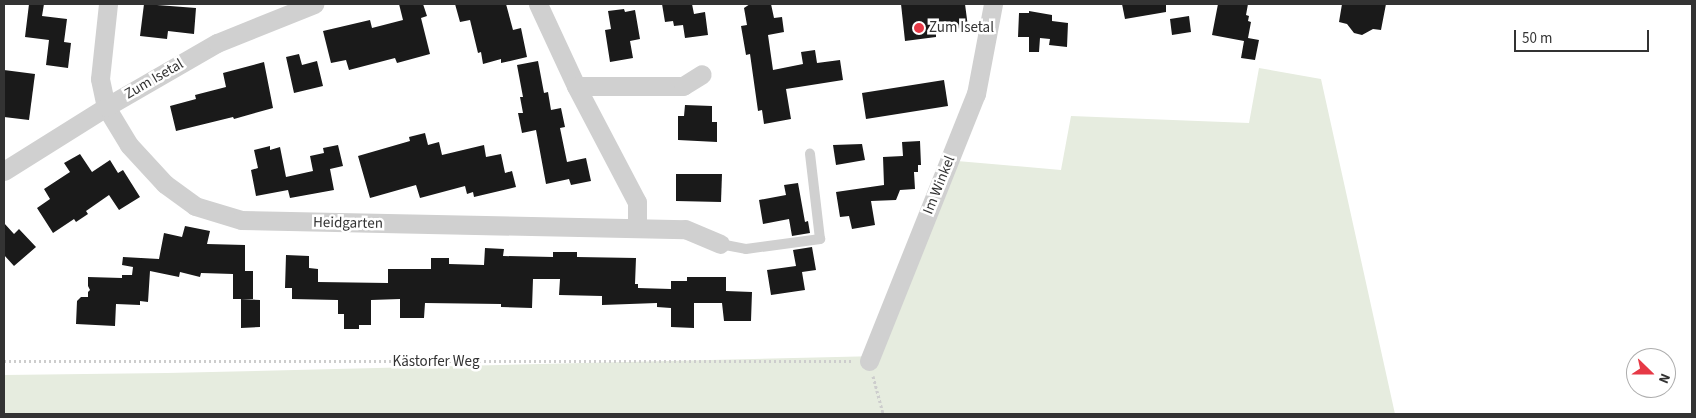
<!DOCTYPE html>
<meta charset="utf-8">
<style>
body{margin:0}
#map{position:relative;width:1696px;height:418px;overflow:hidden;background:#fff;font-family:"Source Sans 3",sans-serif}
div>[style]{position:absolute}
[style*='--x']{left:calc(var(--x)*1px);top:calc(var(--y)*1px);width:calc(var(--w)*1px);rotate:calc(var(--a)*1deg)}
.green>*{inset:0;background:#e6ecdf}
.building>*{inset:0;background:#1a1a1a}
.path>*{height:3px;margin-top:-1.5px;transform-origin:0;background:repeating-linear-gradient(90deg,#cdcdcd 0 2.5px,transparent 0 5px)}
.service>*{height:10px;margin:-5px;padding:0 5px;transform-origin:5px;border-radius:5px;background:#d0d0d0}
.minor>*{height:19px;margin:-9.5px;padding:0 9.5px;transform-origin:9.5px;border-radius:9.5px;background:#d0d0d0}
.dots>*{width:14px;height:14px;translate:-50% -50%;box-sizing:border-box;border:2px solid #fff;border-radius:50%}
span{translate:-50% -50%;white-space:nowrap;text-align:center;line-height:1.15;-webkit-text-stroke:5px #fff;paint-order:stroke}
.poi-label{font-size:15px;color:#333}
.left{translate:0 -50%;text-align:left}
.street-label{font-size:15px;color:#333}
.frame{position:absolute;inset:0;border:5px solid #333;pointer-events:none}
.north{position:absolute;left:1626px;top:348px;width:50px;height:50px;box-sizing:border-box;background:#fff;border:1px solid #adadad;border-radius:50%;rotate:112deg;font-size:14px;font-weight:700;line-height:20px;text-align:center;color:#333}
.north::after{content:'';display:block;margin:auto;width:18px;height:22px;background:#e63946;clip-path:polygon(50% 0,100% 100%,50% 72%,0 100%)}
.scale{position:absolute;left:1514px;top:30px;width:135px;height:22px;box-sizing:border-box;border:2px solid #333;border-top:0;padding-left:6px;font-size:15px;line-height:18px;white-space:nowrap;color:#333;-webkit-text-stroke:4px #fff;paint-order:stroke}
</style>
<div id="map">
<div class="green">
<div style="clip-path:polygon(1259px 68px,1321px 79px,1395px 414px,4px 414px,4px 375px,167px 373px,879px 356px,957px 161px,1061px 170px,1071px 116px,1249px 123px)"></div>
</div>
<div class="building">
<div style="clip-path:polygon(29px 4px,44px 4px,42px 16px,67px 19px,64px 42px,71px 43px,68px 68px,46px 65px,49px 40px,25px 37px)"></div>
<div style="clip-path:polygon(144px 4px,196px 8px,194px 34px,168px 31px,167px 39px,140px 36px)"></div>
<div style="clip-path:polygon(399px 4px,423px 4px,427px 16px,421px 18px,430px 54px,397px 63px,395px 58px,349px 70px,346px 60px,331px 63px,323px 31px,370px 20px,372px 28px,403px 20px)"></div>
<div style="clip-path:polygon(455px 4px,506px 4px,513px 30px,521px 28px,527px 57px,501px 63px,501px 59px,483px 64px,481px 52px,478px 53px,470px 20px,460px 22px)"></div>
<div style="clip-path:polygon(662px 4px,692px 4px,694px 14px,705px 12px,708px 35px,685px 38px,683px 25px,674px 26px,673px 21px,665px 22px)"></div>
<div style="clip-path:polygon(750px 4px,771px 4px,774px 18px,782px 17px,784px 32px,768px 35px,773px 70px,803px 64px,801px 52px,815px 50px,817px 63px,840px 60px,843px 80px,786px 89px,791px 119px,764px 124px,762px 110px,758px 111px,750px 54px,746px 55px,741px 26px,747px 25px,744px 8px)"></div>
<div style="clip-path:polygon(901px 4px,965px 4px,968px 27px,936px 32px,936px 37px,905px 41px)"></div>
<div style="clip-path:polygon(1122px 4px,1166px 4px,1166px 12px,1125px 19px)"></div>
<div style="clip-path:polygon(1218px 4px,1248px 4px,1246px 15px,1249px 16px,1248px 21px,1251px 22px,1248px 38px,1259px 40px,1255px 60px,1241px 58px,1244px 41px,1212px 35px)"></div>
<div style="clip-path:polygon(1342px 4px,1386px 4px,1381px 30px,1373px 29px,1362px 35px,1354px 33px,1347px 24px,1339px 22px)"></div>
<div style="clip-path:polygon(624px 9px,625px 12px,635px 10px,640px 39px,630px 41px,633px 58px,610px 62px,605px 30px,611px 29px,608px 11px)"></div>
<div style="clip-path:polygon(1029px 11px,1052px 15px,1052px 21px,1068px 23px,1067px 47px,1049px 45px,1050px 39px,1040px 38px,1039px 52px,1029px 52px,1029px 37px,1018px 37px,1019px 13px,1029px 13px)"></div>
<div style="clip-path:polygon(1189px 16px,1191px 32px,1172px 35px,1170px 19px)"></div>
<div style="clip-path:polygon(299px 54px,302px 65px,317px 61px,323px 86px,294px 93px,286px 57px)"></div>
<div style="clip-path:polygon(538px 61px,544px 93px,548px 92px,551px 110px,561px 108px,565px 127px,560px 128px,567px 162px,586px 158px,591px 181px,571px 185px,569px 179px,546px 184px,536px 130px,522px 133px,518px 113px,523px 113px,520px 97px,523px 97px,517px 65px)"></div>
<div style="clip-path:polygon(264px 62px,273px 108px,234px 119px,233px 117px,176px 131px,170px 106px,196px 99px,195px 95px,226px 87px,223px 73px)"></div>
<div style="clip-path:polygon(4px 70px,35px 74px,29px 120px,4px 117px)"></div>
<div style="clip-path:polygon(944px 80px,948px 106px,866px 119px,862px 93px)"></div>
<div style="clip-path:polygon(685px 105px,712px 106px,712px 122px,717px 122px,717px 142px,678px 140px,678px 116px,684px 116px)"></div>
<div style="clip-path:polygon(425px 133px,428px 145px,439px 142px,442px 155px,484px 145px,486px 157px,501px 154px,505px 173px,512px 171px,516px 187px,474px 197px,473px 192px,467px 194px,465px 186px,420px 198px,416px 185px,370px 198px,358px 156px,410px 141px,409px 137px)"></div>
<div style="clip-path:polygon(920px 141px,921px 165px,918px 165px,918px 172px,914px 172px,915px 189px,900px 190px,896px 200px,871px 201px,875px 225px,852px 229px,849px 216px,840px 217px,836px 192px,884px 185px,883px 157px,903px 156px,902px 142px)"></div>
<div style="clip-path:polygon(862px 144px,865px 160px,836px 165px,833px 145px)"></div>
<div style="clip-path:polygon(338px 145px,343px 166px,330px 169px,334px 190px,290px 198px,288px 190px,256px 196px,251px 170px,258px 168px,254px 150px,270px 146px,270px 150px,280px 147px,286px 177px,313px 171px,310px 156px,324px 153px,323px 148px)"></div>
<div style="clip-path:polygon(80px 154px,92px 172px,110px 160px,118px 173px,123px 170px,140px 197px,119px 210px,109px 195px,86px 211px,88px 214px,76px 222px,74px 219px,53px 233px,37px 208px,50px 199px,44px 189px,70px 172px,64px 163px)"></div>
<div style="clip-path:polygon(676px 174px,722px 174px,721px 202px,676px 201px)"></div>
<div style="clip-path:polygon(798px 183px,805px 222px,808px 221px,810px 233px,792px 236px,789px 219px,763px 224px,759px 200px,786px 195px,784px 185px)"></div>
<div style="clip-path:polygon(4px 223px,14px 234px,19px 229px,36px 247px,14px 266px,4px 255px)"></div>
<div style="clip-path:polygon(185px 226px,210px 231px,207px 244px,245px 245px,245px 271px,253px 271px,253px 299px,233px 299px,233px 274px,201px 273px,200px 277px,180px 272px,179px 277px,150px 271px,148px 302px,140px 301px,140px 305px,116px 304px,115px 326px,76px 324px,77px 301px,81px 297px,88px 297px,88px 292px,90px 290px,88px 286px,88px 277px,122px 278px,122px 275px,132px 275px,133px 267px,122px 265px,123px 257px,159px 259px,164px 233px,182px 237px)"></div>
<div style="clip-path:polygon(812px 247px,816px 270px,802px 272px,805px 290px,771px 295px,767px 270px,796px 266px,793px 250px)"></div>
<div style="clip-path:polygon(485px 248px,504px 249px,503px 256px,553px 257px,553px 252px,577px 252px,577px 257px,636px 258px,635px 284px,638px 284px,638px 288px,671px 289px,671px 281px,687px 281px,687px 277px,726px 277px,726px 291px,752px 292px,751px 321px,724px 321px,722px 303px,694px 303px,694px 328px,671px 327px,671px 308px,657px 307px,657px 303px,602px 305px,602px 296px,559px 295px,560px 279px,533px 279px,532px 308px,501px 307px,501px 304px,425px 303px,424px 318px,400px 318px,400px 299px,371px 300px,371px 325px,359px 325px,359px 329px,344px 329px,344px 314px,338px 314px,338px 300px,292px 299px,292px 288px,285px 288px,286px 255px,309px 256px,309px 268px,318px 269px,318px 282px,388px 283px,388px 269px,431px 269px,431px 258px,449px 258px,449px 264px,484px 265px)"></div>
<div style="clip-path:polygon(241px 299px,260px 300px,260px 327px,241px 328px)"></div>
</div>
<div class="path">
<div style="--x:4;--y:361;--w:849;--a:0"></div>
<div style="--x:873;--y:376;--w:39;--a:75"></div>
</div>
<div class="service">
<div style="--x:720;--y:244;--w:26;--a:11"></div>
<div style="--x:746;--y:249;--w:75;--a:-7.7"></div>
<div style="--x:820;--y:239;--w:86;--a:-96.7"></div>
</div>
<div class="minor">
<div style="--x:108;--y:4;--w:75;--a:96.1"></div>
<div style="--x:100;--y:79;--w:29;--a:78"></div>
<div style="--x:106;--y:107;--w:44;--a:58.8"></div>
<div style="--x:129;--y:145;--w:53;--a:47.3"></div>
<div style="--x:165;--y:184;--w:37;--a:36"></div>
<div style="--x:195;--y:206;--w:48;--a:16.9"></div>
<div style="--x:241;--y:220;--w:444;--a:1.2"></div>
<div style="--x:685;--y:229;--w:38;--a:23"></div>
<div style="--x:538;--y:4;--w:90;--a:65.1"></div>
<div style="--x:576;--y:86;--w:131;--a:62.3"></div>
<div style="--x:637;--y:202;--w:25;--a:90"></div>
<div style="--x:576;--y:86;--w:107;--a:0"></div>
<div style="--x:683;--y:86;--w:22;--a:-32"></div>
<div style="--x:4;--y:171;--w:120;--a:-32.1"></div>
<div style="--x:106;--y:107;--w:128;--a:-30"></div>
<div style="--x:217;--y:43;--w:105;--a:-21.9"></div>
<div style="--x:869;--y:361;--w:288;--a:-68.2"></div>
<div style="--x:976;--y:94;--w:92;--a:-79.3"></div>
</div>
<div class="dots">
<div style="left:919px;top:28px;background:#e63946"></div>
</div>
<div class="poi-label">
<span class="left" style="left:929px;top:28px">Zum Isetal</span>
</div>
<div class="street-label">
<span style="left:154px;top:79px;rotate:-30deg">Zum Isetal</span>
<span style="left:939px;top:185px;rotate:-68deg">Im Winkel</span>
<span style="left:348px;top:223px;rotate:1deg">Heidgarten</span>
<span style="left:436px;top:362px">Kästorfer Weg</span>
</div>
<div class="frame"></div>
<div class="north">N</div>
<div class="scale">50 m</div>
</div>
